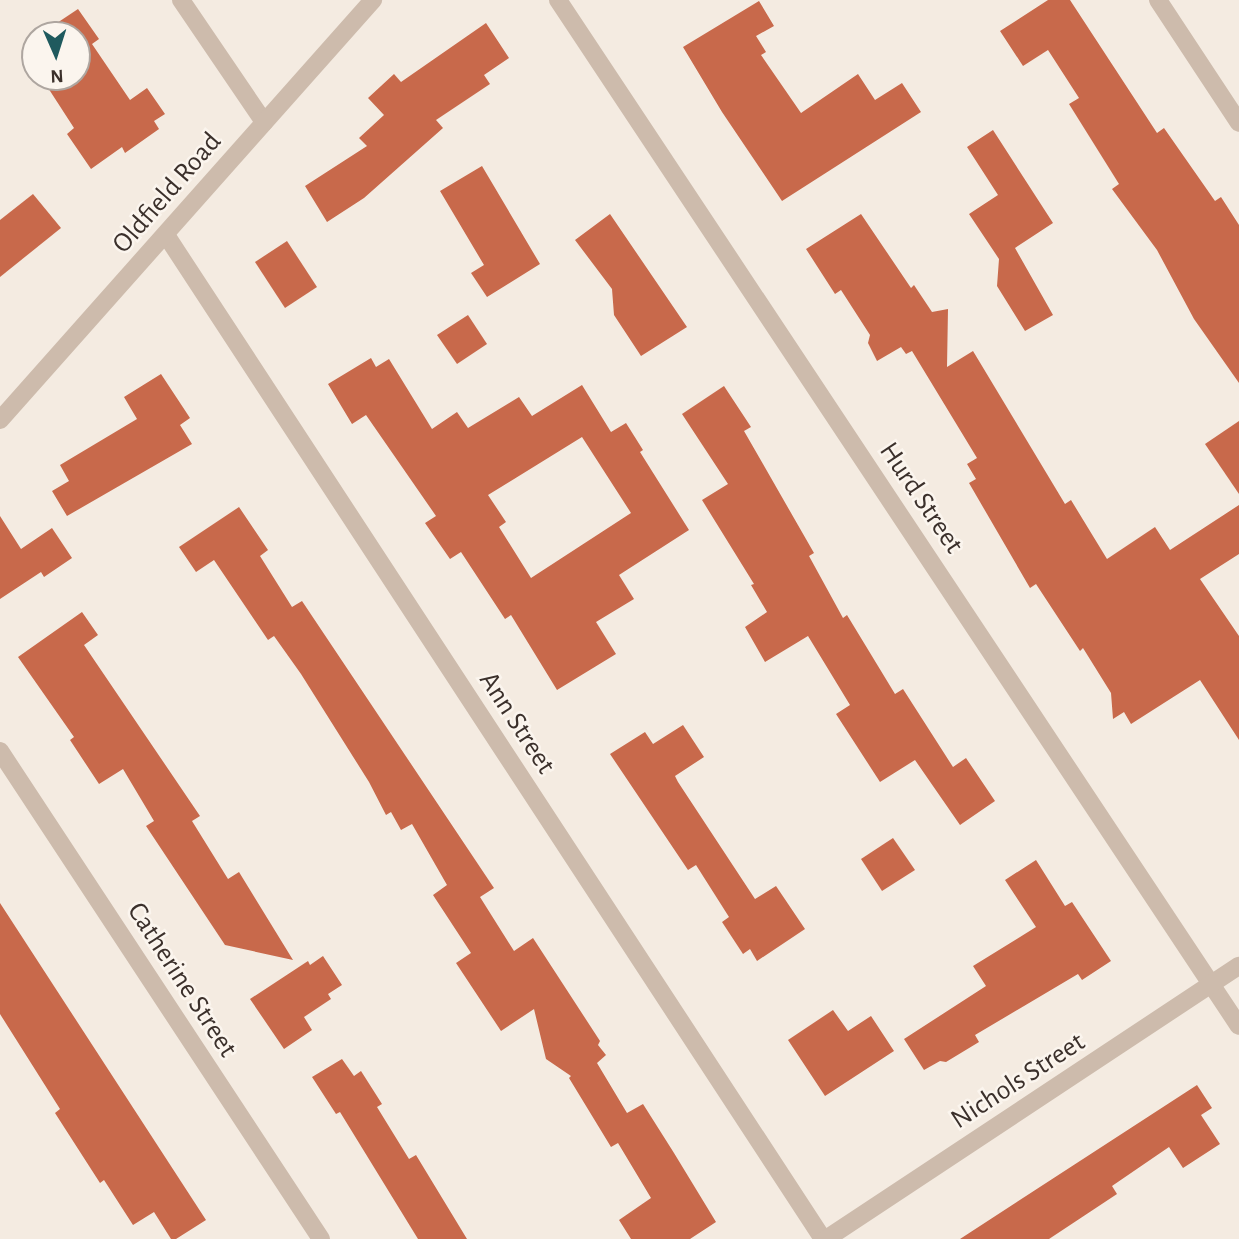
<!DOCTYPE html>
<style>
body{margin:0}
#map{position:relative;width:1239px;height:1239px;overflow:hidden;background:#f4ebe1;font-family:"Alegreya Sans",sans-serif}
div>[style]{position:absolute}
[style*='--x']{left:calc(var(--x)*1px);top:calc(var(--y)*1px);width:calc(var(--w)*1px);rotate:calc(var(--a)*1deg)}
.building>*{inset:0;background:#c8694b}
.minor>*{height:18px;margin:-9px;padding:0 9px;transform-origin:9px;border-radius:9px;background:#cdbbac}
span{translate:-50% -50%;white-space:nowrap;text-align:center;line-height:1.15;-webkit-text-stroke:5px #fbf5ee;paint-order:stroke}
.street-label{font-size:28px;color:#3b302b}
.north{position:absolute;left:21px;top:21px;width:70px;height:70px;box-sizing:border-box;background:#fbf5ee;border:2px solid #aea6a0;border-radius:50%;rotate:177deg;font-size:19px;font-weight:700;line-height:28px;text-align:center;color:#3b302b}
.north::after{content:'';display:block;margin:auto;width:24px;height:32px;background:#1f5a5e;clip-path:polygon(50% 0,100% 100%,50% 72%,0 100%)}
</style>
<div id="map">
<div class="building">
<div style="clip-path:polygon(1048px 0,1070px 0,1157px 133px,1164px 128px,1215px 201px,1221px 197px,1239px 225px,1239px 383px,1194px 319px,1157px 250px,1112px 189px,1119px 184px,1069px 104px,1079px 98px,1048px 50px,1023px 66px,1000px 31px)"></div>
<div style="clip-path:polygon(759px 1px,774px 26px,756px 36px,766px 52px,761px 55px,801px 113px,858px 74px,875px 100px,902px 83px,921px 112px,782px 201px,722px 112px,683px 47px)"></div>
<div style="clip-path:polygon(78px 9px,99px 39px,92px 44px,130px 100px,147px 88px,165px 114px,154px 121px,159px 129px,125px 153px,122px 147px,91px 169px,67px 134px,74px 128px,41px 77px,77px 77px,77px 35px,48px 35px,45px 31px)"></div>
<div style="clip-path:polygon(486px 23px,509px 58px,484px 75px,490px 84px,436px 120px,443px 128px,364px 198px,327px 222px,305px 186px,367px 146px,359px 138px,384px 115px,368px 98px,394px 74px,401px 82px)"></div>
<div style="clip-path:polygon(993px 130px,1053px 223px,1015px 248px,1053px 315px,1025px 331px,997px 286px,999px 259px,969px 214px,998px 195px,967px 147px)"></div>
<div style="clip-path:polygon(482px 166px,540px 264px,487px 297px,471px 273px,484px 265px,440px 191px)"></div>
<div style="clip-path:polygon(33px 194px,61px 228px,0 277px,0 220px)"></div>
<div style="clip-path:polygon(610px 214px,687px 327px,641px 356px,614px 315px,612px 289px,575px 240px)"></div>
<div style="clip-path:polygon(861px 214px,911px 288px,914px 285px,932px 312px,948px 309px,947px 367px,973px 351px,1065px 504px,1071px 500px,1107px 559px,1155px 527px,1170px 550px,1239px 505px,1239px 554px,1200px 579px,1239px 636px,1239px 740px,1200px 680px,1131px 724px,1124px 712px,1113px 719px,1111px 693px,1083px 648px,1080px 651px,1036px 584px,1030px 588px,969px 483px,976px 479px,967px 464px,977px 458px,912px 351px,906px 354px,901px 347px,877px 361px,868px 343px,870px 335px,841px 290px,835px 294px,806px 249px)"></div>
<div style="clip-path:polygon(287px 241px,317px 287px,285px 308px,255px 262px)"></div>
<div style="clip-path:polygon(468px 315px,487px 344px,457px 364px,437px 335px)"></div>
<div style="clip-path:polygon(evenodd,371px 358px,376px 367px,389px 359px,432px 429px,457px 412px,468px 428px,519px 397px,532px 416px,582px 385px,611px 432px,626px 423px,643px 450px,640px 452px,689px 530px,619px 575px,634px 599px,596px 622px,616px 654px,557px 690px,511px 615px,505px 619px,461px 552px,450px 559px,425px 523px,436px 516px,366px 415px,352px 424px,328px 384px,371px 358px,582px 437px,631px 513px,531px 578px,499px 527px,506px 522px,488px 495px,582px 437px)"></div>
<div style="clip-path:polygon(161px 374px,190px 418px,180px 425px,192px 444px,67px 516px,52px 491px,69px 481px,60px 465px,137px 419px,124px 397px)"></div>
<div style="clip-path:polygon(724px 386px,751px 427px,744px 431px,814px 553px,809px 556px,843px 618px,847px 615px,895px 694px,903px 689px,953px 767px,966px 758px,995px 801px,960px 825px,915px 760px,880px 782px,836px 714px,850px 705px,808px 636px,765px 662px,745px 627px,767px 612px,751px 585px,754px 584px,702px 500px,728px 484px,682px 414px)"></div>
<div style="clip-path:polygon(1239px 421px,1239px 494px,1205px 444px)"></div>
<div style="clip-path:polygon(239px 507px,268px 550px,260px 556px,292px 607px,302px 601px,494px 888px,480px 897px,514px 951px,533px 938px,600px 1041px,598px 1045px,606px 1055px,597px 1063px,627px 1113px,643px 1104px,674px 1153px,716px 1222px,690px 1239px,631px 1239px,619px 1220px,651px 1198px,618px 1143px,611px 1147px,569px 1078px,571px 1076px,546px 1059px,534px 1009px,501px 1031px,456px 963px,471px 953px,433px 895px,447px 885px,412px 824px,401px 830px,391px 812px,386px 815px,369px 782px,301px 674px,274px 636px,268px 640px,214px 560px,196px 572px,179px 547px)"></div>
<div style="clip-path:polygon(0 516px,21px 549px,52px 528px,72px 558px,44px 577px,41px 572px,0 599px)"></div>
<div style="clip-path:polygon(82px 612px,98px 635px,84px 645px,200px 816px,192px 821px,228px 879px,239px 872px,293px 960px,225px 945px,146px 826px,154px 821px,123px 769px,99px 784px,70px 740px,74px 737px,18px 657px)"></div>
<div style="clip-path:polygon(683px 725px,704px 757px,675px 776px,678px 782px,755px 899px,776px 886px,805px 929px,757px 961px,750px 949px,743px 954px,722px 922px,729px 917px,696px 865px,688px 870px,610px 754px,645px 732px,653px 744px)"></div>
<div style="clip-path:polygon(893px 838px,915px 870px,882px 891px,861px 859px)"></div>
<div style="clip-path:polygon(1036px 860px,1065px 906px,1072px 902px,1111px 961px,1082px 980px,1078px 974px,975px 1035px,979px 1042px,946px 1062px,940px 1061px,924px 1070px,904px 1039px,986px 986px,973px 966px,1036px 927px,1005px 880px)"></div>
<div style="clip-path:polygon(0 903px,206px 1220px,176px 1239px,171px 1239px,154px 1212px,133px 1225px,104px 1180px,100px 1183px,55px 1113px,60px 1109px,0 1014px)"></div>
<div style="clip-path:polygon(323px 956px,342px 985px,328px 994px,331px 999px,304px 1017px,312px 1030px,284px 1049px,250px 999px,308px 961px,310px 965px)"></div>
<div style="clip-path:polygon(833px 1010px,848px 1031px,871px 1016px,894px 1051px,825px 1096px,788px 1040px)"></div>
<div style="clip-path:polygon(342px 1059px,354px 1076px,361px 1071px,382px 1104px,377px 1107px,409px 1159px,416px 1155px,467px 1239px,418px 1239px,340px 1112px,336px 1114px,312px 1077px)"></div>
<div style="clip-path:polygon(1197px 1085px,1212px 1108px,1201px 1115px,1220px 1144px,1183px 1168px,1169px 1147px,1112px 1186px,1117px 1194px,1049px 1239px,960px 1239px)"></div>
</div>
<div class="minor">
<div style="--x:181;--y:0;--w:148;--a:55.8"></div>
<div style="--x:558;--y:0;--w:1231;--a:56.43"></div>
<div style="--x:1158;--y:0;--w:147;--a:56.6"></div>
<div style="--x:166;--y:235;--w:1200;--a:56.8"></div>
<div style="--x:0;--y:420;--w:562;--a:-48.39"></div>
<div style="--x:0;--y:751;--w:584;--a:56.66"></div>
<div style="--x:826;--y:1239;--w:495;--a:-33.5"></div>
</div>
<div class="street-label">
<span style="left:167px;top:193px;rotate:-49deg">Oldfield Road</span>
<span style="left:921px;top:498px;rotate:56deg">Hurd Street</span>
<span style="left:517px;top:723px;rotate:57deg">Ann Street</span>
<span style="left:182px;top:980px;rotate:57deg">Catherine Street</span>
<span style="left:1018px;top:1081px;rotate:-33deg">Nichols Street</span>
</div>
<div class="north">N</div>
</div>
